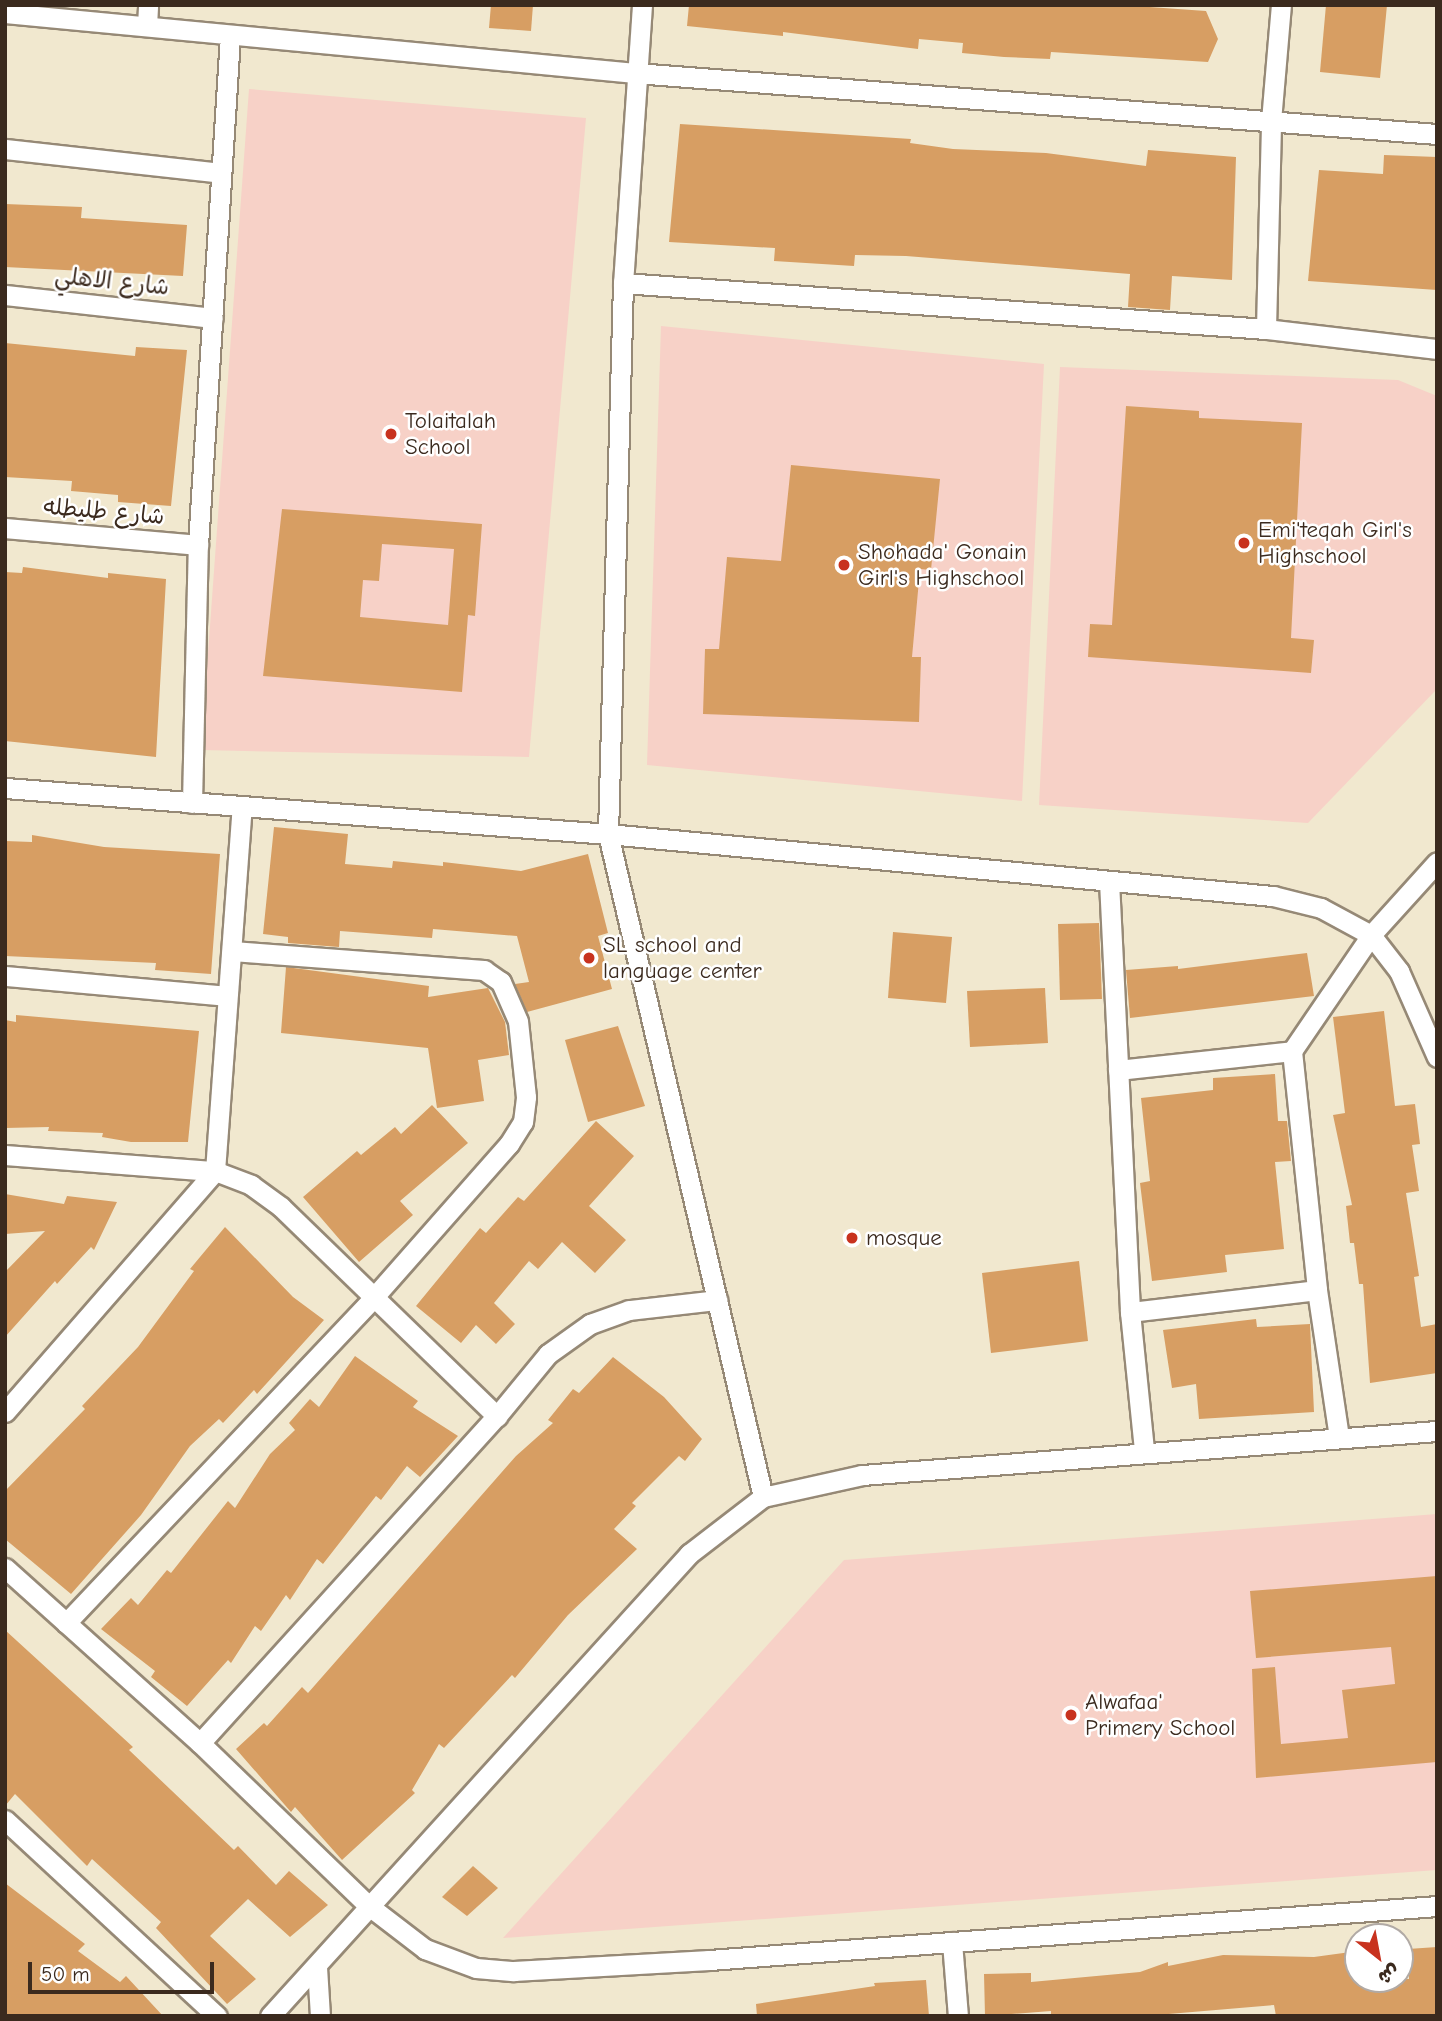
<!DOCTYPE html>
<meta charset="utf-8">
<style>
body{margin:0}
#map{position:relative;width:1442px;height:2021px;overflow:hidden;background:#f1e8cf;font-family:"Comic Neue","Playpen Sans Arabic",sans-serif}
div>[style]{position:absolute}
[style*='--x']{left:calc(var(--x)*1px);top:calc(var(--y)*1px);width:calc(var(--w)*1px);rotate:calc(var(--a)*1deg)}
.built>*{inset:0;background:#f7d1c7}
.building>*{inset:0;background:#d79e63}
.roads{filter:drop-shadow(2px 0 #968976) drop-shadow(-2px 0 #968976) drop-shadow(0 2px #968976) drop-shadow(0 -2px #968976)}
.minor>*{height:19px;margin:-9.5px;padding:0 9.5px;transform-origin:9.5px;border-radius:9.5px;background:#fff}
.dots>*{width:19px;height:19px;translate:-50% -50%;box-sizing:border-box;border:4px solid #fff;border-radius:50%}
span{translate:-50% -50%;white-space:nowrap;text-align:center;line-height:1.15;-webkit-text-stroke:5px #fff;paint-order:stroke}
.street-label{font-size:23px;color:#3b2a1e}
.poi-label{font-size:23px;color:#3b2a1e}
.left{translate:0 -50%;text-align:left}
.frame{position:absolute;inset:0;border:7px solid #3b2a1e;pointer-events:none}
.north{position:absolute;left:1344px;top:1923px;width:70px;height:70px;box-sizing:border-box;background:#fff;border:2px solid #b1aaa5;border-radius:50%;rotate:149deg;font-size:19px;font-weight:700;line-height:28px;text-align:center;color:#3b2a1e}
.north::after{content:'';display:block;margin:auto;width:24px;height:32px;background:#c8321e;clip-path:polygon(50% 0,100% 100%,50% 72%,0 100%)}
.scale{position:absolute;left:28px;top:1962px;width:186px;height:32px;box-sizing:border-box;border:4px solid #3b2a1e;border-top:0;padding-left:9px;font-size:21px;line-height:24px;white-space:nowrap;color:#3b2a1e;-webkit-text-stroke:5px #fff;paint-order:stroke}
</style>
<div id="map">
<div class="built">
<div style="clip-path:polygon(249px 89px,586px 118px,529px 757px,201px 750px)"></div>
<div style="clip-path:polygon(661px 326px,1044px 364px,1022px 801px,647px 765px)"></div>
<div style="clip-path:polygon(1060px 367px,1398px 380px,1437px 396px,1437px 689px,1308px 823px,1039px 805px)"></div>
<div style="clip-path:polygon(1437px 1514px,1437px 1870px,503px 1938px,844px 1560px)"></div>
</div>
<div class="building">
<div style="clip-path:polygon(491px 5px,533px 5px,531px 31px,489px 28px)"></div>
<div style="clip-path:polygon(689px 5px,1121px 5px,1206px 11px,1218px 39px,1208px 62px,1051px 52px,1050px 59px,1004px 57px,962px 53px,963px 43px,919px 39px,918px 49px,783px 32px,783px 36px,687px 26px)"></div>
<div style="clip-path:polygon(1326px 5px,1387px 5px,1380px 78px,1320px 72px)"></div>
<div style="clip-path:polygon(680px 124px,911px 139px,910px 143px,953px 149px,1046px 153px,1146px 166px,1148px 150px,1236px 157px,1232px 280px,1172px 276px,1170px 310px,1128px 307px,1130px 274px,906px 256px,855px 255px,854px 266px,774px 261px,775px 248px,669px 242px)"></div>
<div style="clip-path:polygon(1384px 155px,1437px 157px,1437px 290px,1308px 281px,1319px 170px,1383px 174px)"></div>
<div style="clip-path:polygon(5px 204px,82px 207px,81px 218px,187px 225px,183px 276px,5px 267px)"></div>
<div style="clip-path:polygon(5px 343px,135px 356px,136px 347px,187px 350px,171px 506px,118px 502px,118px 495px,71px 491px,72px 481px,5px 477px)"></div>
<div style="clip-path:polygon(1126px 406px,1199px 411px,1199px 418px,1302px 423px,1291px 638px,1314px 640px,1311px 673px,1088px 657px,1090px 624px,1112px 625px)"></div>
<div style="clip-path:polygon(791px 465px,940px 479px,931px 570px,920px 569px,912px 657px,921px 657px,919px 722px,703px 714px,705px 649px,719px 649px,727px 557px,781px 561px)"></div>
<div style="clip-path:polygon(evenodd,282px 509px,482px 524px,475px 616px,468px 615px,462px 692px,263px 676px,282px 509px,382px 544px,454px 549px,448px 625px,360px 617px,363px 580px,379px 581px,382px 544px)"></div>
<div style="clip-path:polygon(23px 567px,108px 578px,108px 573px,166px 579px,156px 757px,5px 741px,5px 572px,22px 573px)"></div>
<div style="clip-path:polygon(274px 827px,348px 834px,345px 864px,392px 868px,393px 861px,443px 866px,443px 862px,521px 871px,588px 854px,608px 933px,598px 936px,612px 989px,527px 1012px,515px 984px,529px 982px,517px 936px,433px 929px,432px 938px,340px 931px,339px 947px,288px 943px,288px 937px,263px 934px)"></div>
<div style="clip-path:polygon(32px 835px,104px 847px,220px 854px,211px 974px,155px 970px,156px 963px,5px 956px,5px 841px,32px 842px)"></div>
<div style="clip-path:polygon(1099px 923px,1102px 999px,1060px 1000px,1058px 924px)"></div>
<div style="clip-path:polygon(893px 932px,952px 937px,946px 1003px,888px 998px)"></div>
<div style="clip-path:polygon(1307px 953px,1314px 996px,1130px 1018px,1126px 970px,1178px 966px,1178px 969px)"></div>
<div style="clip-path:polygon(286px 967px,429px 986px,428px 997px,488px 988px,505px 1022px,509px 1055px,478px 1060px,484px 1101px,437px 1108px,428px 1048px,281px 1033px)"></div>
<div style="clip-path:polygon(1045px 988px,1048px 1043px,970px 1047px,967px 991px)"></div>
<div style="clip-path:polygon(1384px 1011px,1395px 1106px,1415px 1104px,1420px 1144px,1412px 1145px,1419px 1191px,1406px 1193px,1419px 1276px,1414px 1277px,1421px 1327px,1437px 1324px,1437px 1373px,1370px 1383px,1363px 1284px,1359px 1284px,1354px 1243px,1350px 1243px,1346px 1206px,1352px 1205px,1333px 1115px,1345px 1113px,1333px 1017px)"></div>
<div style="clip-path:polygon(16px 1015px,199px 1031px,188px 1142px,131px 1142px,102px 1137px,103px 1133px,48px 1131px,49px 1127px,5px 1128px,5px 1020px,16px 1022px)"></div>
<div style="clip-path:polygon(618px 1026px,645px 1106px,588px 1122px,565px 1040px)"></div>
<div style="clip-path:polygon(1275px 1074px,1278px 1121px,1287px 1121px,1291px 1161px,1275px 1162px,1284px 1249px,1225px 1255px,1227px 1272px,1152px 1281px,1140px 1183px,1150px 1181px,1141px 1098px,1213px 1090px,1213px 1078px)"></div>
<div style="clip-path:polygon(432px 1105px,468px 1143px,400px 1201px,413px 1215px,359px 1262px,303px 1197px,357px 1151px,361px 1155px,395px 1127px,401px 1134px)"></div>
<div style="clip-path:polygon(596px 1121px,634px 1156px,589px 1206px,626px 1240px,595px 1273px,562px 1242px,538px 1269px,529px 1261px,494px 1303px,515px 1324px,496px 1344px,476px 1325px,461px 1343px,416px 1306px,480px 1228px,486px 1233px,518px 1197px,524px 1201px)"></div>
<div style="clip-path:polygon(5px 1194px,64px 1204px,67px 1196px,117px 1202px,94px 1250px,91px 1247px,57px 1284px,55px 1281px,5px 1337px,5px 1272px,45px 1231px,5px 1234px)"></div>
<div style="clip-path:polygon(225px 1227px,293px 1297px,324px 1320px,257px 1394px,254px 1390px,223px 1423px,219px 1419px,190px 1446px,141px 1515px,71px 1594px,5px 1539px,5px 1491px,85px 1409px,82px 1406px,138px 1347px,194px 1271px,190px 1269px)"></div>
<div style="clip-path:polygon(1079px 1261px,1088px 1341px,991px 1353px,982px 1273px)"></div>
<div style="clip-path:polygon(1256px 1319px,1257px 1327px,1310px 1324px,1314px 1412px,1199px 1419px,1196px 1384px,1172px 1388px,1163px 1330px)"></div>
<div style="clip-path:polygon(355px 1356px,418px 1401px,413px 1407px,458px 1436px,420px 1477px,407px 1466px,381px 1500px,376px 1496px,323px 1564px,317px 1559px,290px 1600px,286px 1595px,261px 1631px,255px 1626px,231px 1663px,228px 1660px,187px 1706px,151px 1677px,155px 1671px,101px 1629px,131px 1598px,138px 1605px,167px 1570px,171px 1573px,228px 1501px,235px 1508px,270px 1454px,295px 1430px,289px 1423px,310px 1399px,319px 1407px)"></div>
<div style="clip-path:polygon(613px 1357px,664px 1397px,702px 1439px,685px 1461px,679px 1456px,632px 1503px,636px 1506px,614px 1529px,637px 1549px,568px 1615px,515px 1678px,512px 1675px,444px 1748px,439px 1744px,412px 1790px,415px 1793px,342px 1860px,295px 1807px,291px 1812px,236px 1749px,264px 1723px,267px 1726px,302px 1687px,308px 1693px,516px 1456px,553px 1423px,548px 1420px,573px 1389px,579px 1393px)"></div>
<div style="clip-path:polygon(1437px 1576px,1437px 1762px,1256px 1778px,1252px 1669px,1275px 1667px,1281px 1744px,1348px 1738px,1342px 1690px,1395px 1684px,1391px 1647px,1256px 1658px,1250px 1591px)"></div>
<div style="clip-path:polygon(5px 1630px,133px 1747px,129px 1750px,234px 1850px,238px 1846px,276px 1885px,289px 1871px,328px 1905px,290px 1937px,248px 1899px,210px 1936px,256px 1979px,227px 2004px,156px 1928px,161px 1922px,92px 1859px,87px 1866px,15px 1794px,5px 1806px)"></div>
<div style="clip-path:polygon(473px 1866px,498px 1888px,467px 1916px,442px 1897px)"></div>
<div style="clip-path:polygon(5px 1883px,85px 1944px,78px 1951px,120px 1982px,126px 1976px,163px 2016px,5px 2016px)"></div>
<div style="clip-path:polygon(1437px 1947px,1437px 2016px,1276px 2016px,1274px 2005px,1145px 2016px,1051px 2016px,1051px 2011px,985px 2016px,984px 1974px,1031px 1973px,1031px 1982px,1140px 1972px,1168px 1962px,1168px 1966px,1223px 1955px,1314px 1957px,1358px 1951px,1358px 1979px,1409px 1979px,1408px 1949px)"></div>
<div style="clip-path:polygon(926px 1980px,929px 2016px,757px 2016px,756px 2004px,875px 1986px,874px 1983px)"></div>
</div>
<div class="roads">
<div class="minor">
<div style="--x:642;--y:5;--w:279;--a:93.9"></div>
<div style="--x:623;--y:283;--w:551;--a:91.56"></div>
<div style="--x:608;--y:834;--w:681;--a:76.84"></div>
<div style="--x:5;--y:13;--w:633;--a:5.44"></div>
<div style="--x:635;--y:73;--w:804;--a:4.35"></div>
<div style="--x:147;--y:26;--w:21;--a:-87"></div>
<div style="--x:5;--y:149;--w:217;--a:6.3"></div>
<div style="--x:623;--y:283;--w:645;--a:4.09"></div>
<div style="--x:1266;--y:329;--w:172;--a:6.7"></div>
<div style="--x:5;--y:295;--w:209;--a:6.3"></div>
<div style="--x:1266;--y:329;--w:208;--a:-88.6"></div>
<div style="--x:1271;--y:121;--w:116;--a:-85.1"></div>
<div style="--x:5;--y:528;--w:194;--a:5"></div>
<div style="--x:5;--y:788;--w:605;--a:4.36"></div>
<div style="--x:608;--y:834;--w:668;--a:5.33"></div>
<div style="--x:1273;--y:896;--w:49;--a:14"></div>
<div style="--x:1321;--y:908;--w:57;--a:28.4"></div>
<div style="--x:1371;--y:935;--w:46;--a:52.1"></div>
<div style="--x:1399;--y:971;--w:94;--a:66.2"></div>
<div style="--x:192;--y:803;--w:258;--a:-88.7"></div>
<div style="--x:198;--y:545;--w:509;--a:-86.4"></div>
<div style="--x:1109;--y:881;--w:432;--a:87.2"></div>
<div style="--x:1130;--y:1312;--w:140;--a:84.2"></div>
<div style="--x:5;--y:976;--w:223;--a:5.1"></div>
<div style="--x:1292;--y:1051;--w:140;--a:-55.7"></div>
<div style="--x:1371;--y:935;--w:98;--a:-47.9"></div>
<div style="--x:1118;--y:1070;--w:175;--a:-6.2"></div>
<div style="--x:1292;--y:1051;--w:240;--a:84"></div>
<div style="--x:1317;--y:1290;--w:149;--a:81.5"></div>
<div style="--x:5;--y:1155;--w:211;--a:4.4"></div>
<div style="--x:215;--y:1171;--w:39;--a:21"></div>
<div style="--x:251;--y:1185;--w:37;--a:36"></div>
<div style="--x:281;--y:1207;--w:301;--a:44.1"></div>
<div style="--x:1130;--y:1312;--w:188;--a:-6.7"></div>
<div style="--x:5;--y:1412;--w:320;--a:-48.9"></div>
<div style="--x:215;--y:1171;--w:365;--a:-85.8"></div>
<div style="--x:5;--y:1568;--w:262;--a:41.9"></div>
<div style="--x:200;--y:1743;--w:235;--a:44"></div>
<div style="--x:369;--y:1906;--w:71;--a:37.5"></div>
<div style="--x:425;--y:1949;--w:54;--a:20.4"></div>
<div style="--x:476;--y:1968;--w:38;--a:5"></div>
<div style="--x:514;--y:1971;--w:195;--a:-3.2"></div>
<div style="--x:709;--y:1960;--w:730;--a:-4.24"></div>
<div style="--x:66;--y:1623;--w:448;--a:-46.6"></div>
<div style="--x:374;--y:1297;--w:204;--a:-48.6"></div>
<div style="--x:509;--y:1144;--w:26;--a:-58"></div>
<div style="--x:523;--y:1122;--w:25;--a:-83"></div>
<div style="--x:526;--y:1097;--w:76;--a:-96"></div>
<div style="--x:518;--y:1021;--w:43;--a:-113.6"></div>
<div style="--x:501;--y:982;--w:21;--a:-145"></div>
<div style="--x:484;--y:970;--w:253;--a:-175.7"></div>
<div style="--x:200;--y:1743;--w:442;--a:-47.8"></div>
<div style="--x:497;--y:1416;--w:80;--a:-50.6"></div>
<div style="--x:548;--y:1354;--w:52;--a:-35.5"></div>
<div style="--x:590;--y:1324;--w:41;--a:-19.7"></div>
<div style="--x:629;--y:1310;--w:89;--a:-6.5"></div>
<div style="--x:5;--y:1820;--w:289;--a:42.8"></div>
<div style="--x:952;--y:1942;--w:74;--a:85.4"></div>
<div style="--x:317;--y:1967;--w:49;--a:86.5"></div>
<div style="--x:270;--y:2016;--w:624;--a:-47.79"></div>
<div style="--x:689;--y:1554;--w:93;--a:-37.6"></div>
<div style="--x:763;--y:1497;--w:101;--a:-12.5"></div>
<div style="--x:862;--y:1475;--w:577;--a:-4.38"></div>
</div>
</div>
<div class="dots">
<div style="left:391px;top:434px;background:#c8321e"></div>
<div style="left:1244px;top:543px;background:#c8321e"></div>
<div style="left:844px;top:565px;background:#c8321e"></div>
<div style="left:589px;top:958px;background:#c8321e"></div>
<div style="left:852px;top:1238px;background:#c8321e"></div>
<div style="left:1071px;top:1715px;background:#c8321e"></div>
</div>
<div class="street-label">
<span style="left:112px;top:282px;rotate:6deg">شارع الاهلي</span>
<span style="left:104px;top:512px;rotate:5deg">شارع طليطله</span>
</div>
<div class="poi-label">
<span class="left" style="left:405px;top:434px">Tolaitalah<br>School</span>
<span class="left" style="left:1258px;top:543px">Emi'teqah Girl's<br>Highschool</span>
<span class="left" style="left:858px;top:565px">Shohada' Gonain<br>Girl's Highschool</span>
<span class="left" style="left:603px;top:958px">SL school and<br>language center</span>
<span class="left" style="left:866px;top:1238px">mosque</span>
<span class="left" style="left:1085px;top:1715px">Alwafaa'<br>Primery School</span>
</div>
<div class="frame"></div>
<div class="north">ش</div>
<div class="scale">50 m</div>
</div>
